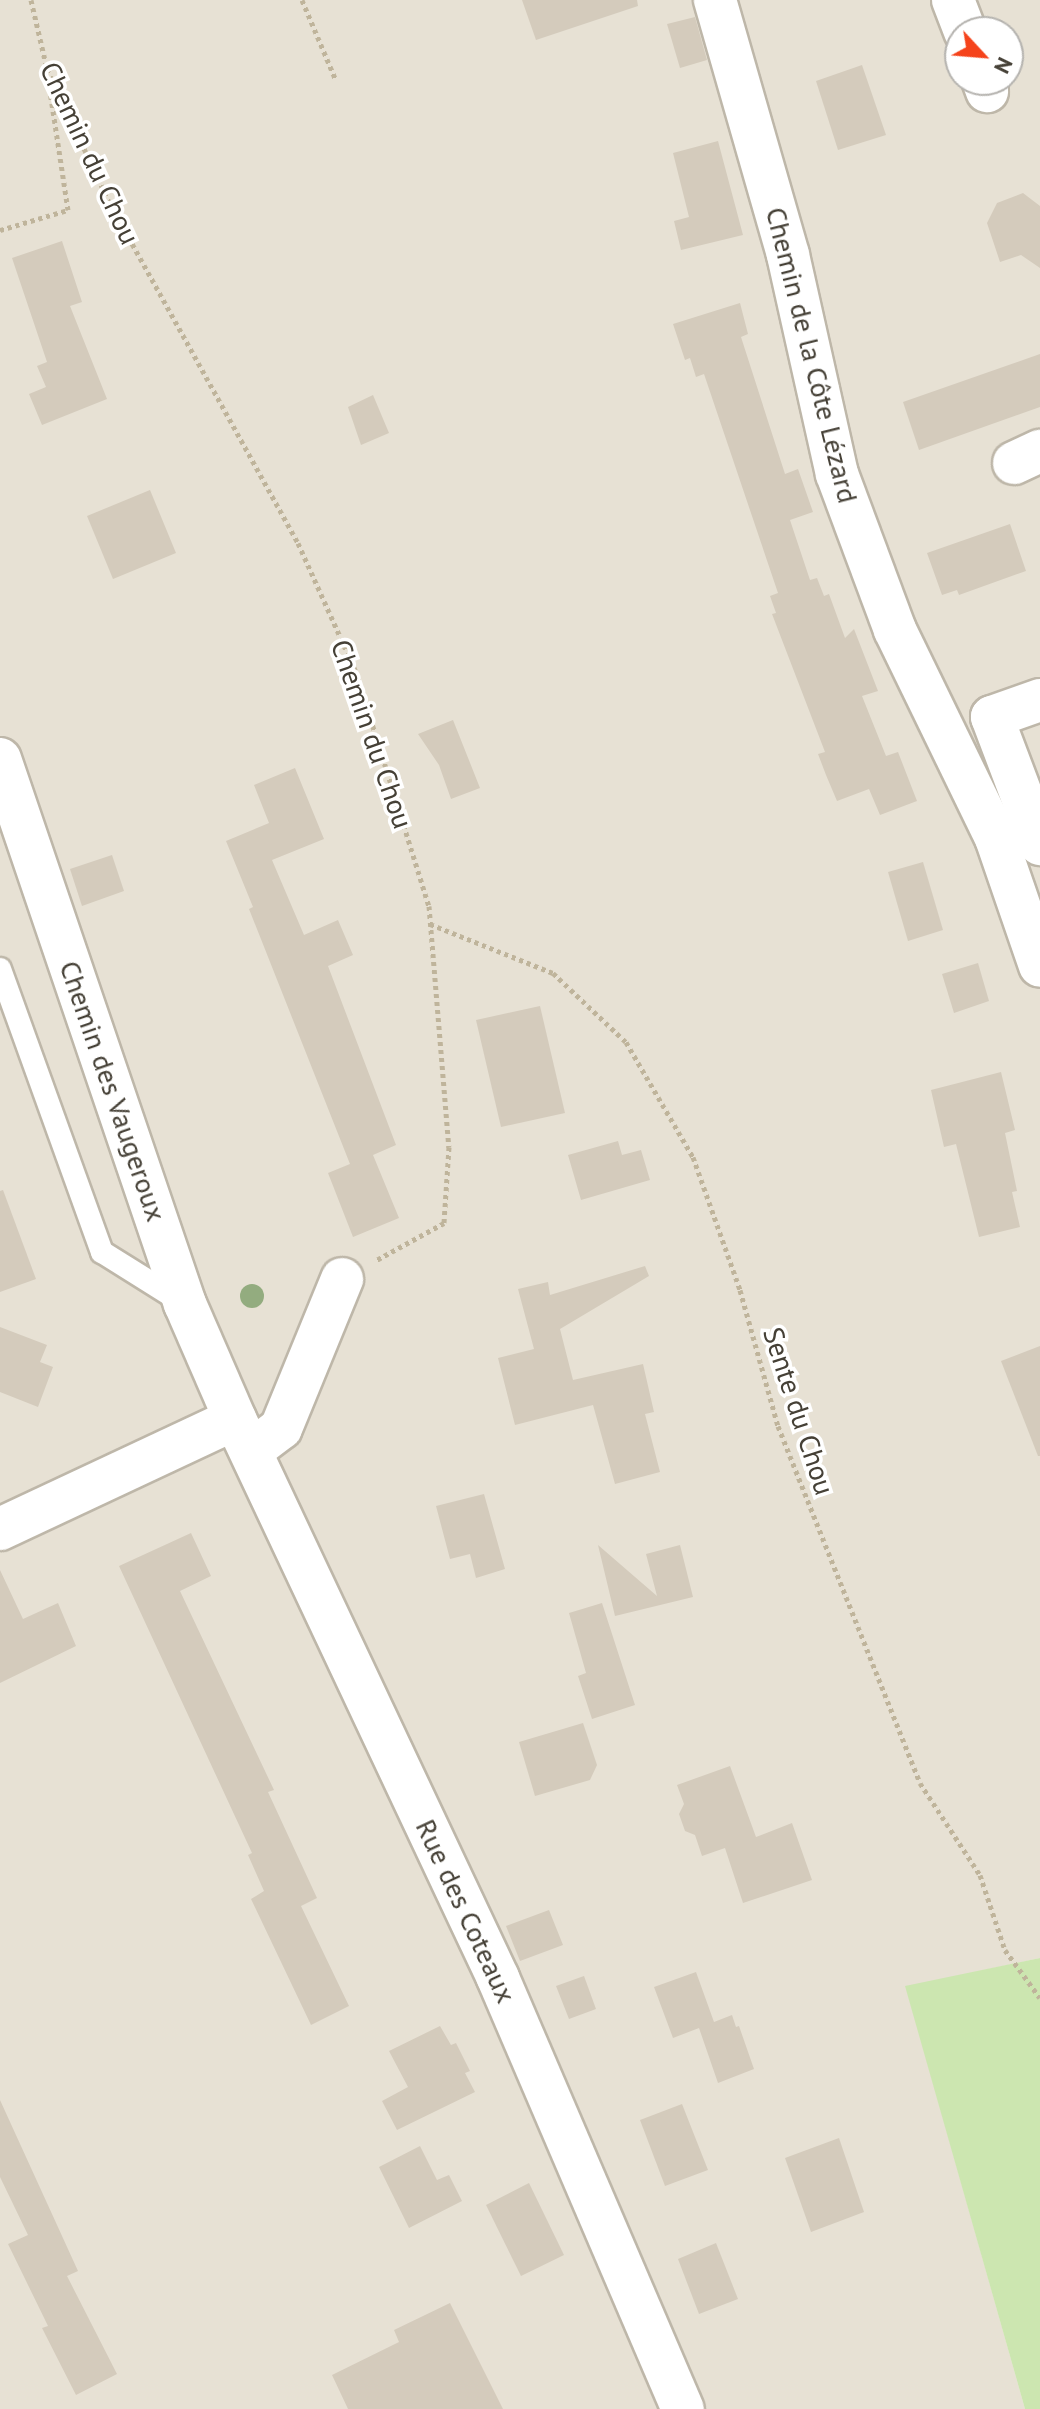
<!DOCTYPE html>
<meta charset="utf-8">
<style>
body{margin:0}
#map{position:relative;width:1040px;height:2409px;overflow:hidden;background:#f3efe6;font-family:"PT Sans",sans-serif}
div>[style]{position:absolute}
[style*='--x']{left:calc(var(--x)*1px);top:calc(var(--y)*1px);width:calc(var(--w)*1px);rotate:calc(var(--a)*1deg)}
.residential>*{inset:0;background:#e7e1d4}
.green>*{inset:0;background:#cce6b0}
.building>*{inset:0;background:#d4cbbc}
.path>*{height:5px;margin-top:-2.5px;transform-origin:0;background:repeating-linear-gradient(90deg,#bfb49b 0 4px,transparent 0 8px)}
.roads{filter:drop-shadow(2px 0 #beb7a9) drop-shadow(-2px 0 #beb7a9) drop-shadow(0 2px #beb7a9) drop-shadow(0 -2px #beb7a9)}
.service>*{height:22px;margin:-11px;padding:0 11px;transform-origin:11px;border-radius:11px;background:#fff}
.minor>*{height:42px;margin:-21px;padding:0 21px;transform-origin:21px;border-radius:21px;background:#fff}
.trees>*{width:24px;height:24px;margin:-12px;border-radius:50%;background:#93ac7f}
span{translate:-50% -50%;white-space:nowrap;text-align:center;line-height:1.15;-webkit-text-stroke:7px #fff;paint-order:stroke}
.street-label{font-size:28px;color:#454036}
.north{position:absolute;left:944px;top:16px;width:80px;height:80px;box-sizing:border-box;background:#fff;border:2px solid #b5b3af;border-radius:50%;rotate:116deg;font-size:22px;font-weight:700;line-height:32px;text-align:center;color:#454036}
.north::after{content:'';display:block;margin:auto;width:28px;height:36px;background:#f5431b;clip-path:polygon(50% 0,100% 100%,50% 72%,0 100%)}
</style>
<div id="map">
<div class="residential">
<div style="clip-path:polygon(evenodd,0 0,1040px 0,1040px 1958px,906px 1987px,1025px 2409px,0 2409px,0 0,960px 32px,1008px 32px,1008px 80px,960px 80px,960px 32px)"></div>
</div>
<div class="green">
<div style="clip-path:polygon(1040px 1958px,1040px 2409px,1025px 2409px,905px 1986px)"></div>
</div>
<div class="building">
<div style="clip-path:polygon(522px 0,637px 0,638px 6px,536px 40px)"></div>
<div style="clip-path:polygon(695px 17px,707px 60px,680px 68px,667px 24px)"></div>
<div style="clip-path:polygon(862px 65px,886px 135px,838px 150px,816px 81px)"></div>
<div style="clip-path:polygon(718px 141px,743px 235px,681px 250px,674px 221px,689px 217px,673px 153px)"></div>
<div style="clip-path:polygon(1023px 193px,1040px 206px,1040px 268px,1021px 255px,1000px 262px,987px 223px,997px 203px)"></div>
<div style="clip-path:polygon(62px 241px,82px 302px,70px 306px,107px 399px,42px 425px,29px 394px,46px 387px,37px 366px,47px 362px,12px 258px)"></div>
<div style="clip-path:polygon(740px 303px,748px 334px,741px 337px,785px 474px,798px 469px,813px 512px,790px 520px,810px 580px,817px 578px,824px 596px,829px 594px,845px 638px,854px 629px,878px 691px,862px 696px,886px 756px,898px 752px,917px 801px,880px 815px,869px 789px,837px 801px,826px 775px,818px 754px,825px 752px,772px 614px,776px 613px,770px 596px,778px 593px,704px 374px,696px 377px,690px 358px,685px 360px,673px 324px)"></div>
<div style="clip-path:polygon(1040px 354px,1040px 407px,919px 450px,903px 402px)"></div>
<div style="clip-path:polygon(373px 395px,389px 433px,361px 445px,348px 407px)"></div>
<div style="clip-path:polygon(150px 490px,176px 553px,113px 579px,87px 516px)"></div>
<div style="clip-path:polygon(1010px 524px,1026px 571px,959px 595px,957px 590px,942px 595px,927px 553px)"></div>
<div style="clip-path:polygon(453px 720px,480px 788px,451px 799px,439px 765px,418px 734px)"></div>
<div style="clip-path:polygon(295px 768px,324px 839px,272px 860px,304px 935px,338px 920px,353px 955px,328px 966px,396px 1145px,373px 1155px,399px 1218px,353px 1237px,328px 1173px,350px 1164px,249px 909px,253px 907px,226px 841px,269px 823px,254px 785px)"></div>
<div style="clip-path:polygon(112px 855px,124px 891px,82px 906px,70px 869px)"></div>
<div style="clip-path:polygon(923px 862px,943px 930px,908px 941px,888px 872px)"></div>
<div style="clip-path:polygon(978px 963px,989px 1001px,954px 1013px,942px 974px)"></div>
<div style="clip-path:polygon(540px 1006px,565px 1113px,501px 1127px,476px 1020px)"></div>
<div style="clip-path:polygon(1001px 1072px,1015px 1130px,1005px 1133px,1017px 1191px,1012px 1192px,1020px 1227px,979px 1237px,956px 1144px,944px 1147px,931px 1090px)"></div>
<div style="clip-path:polygon(618px 1141px,622px 1155px,641px 1150px,650px 1180px,581px 1200px,568px 1155px)"></div>
<div style="clip-path:polygon(3px 1190px,36px 1279px,0 1292px,0 1191px)"></div>
<div style="clip-path:polygon(645px 1266px,649px 1276px,560px 1329px,573px 1380px,643px 1364px,654px 1412px,645px 1414px,660px 1472px,615px 1484px,593px 1405px,515px 1425px,498px 1358px,534px 1349px,518px 1289px,548px 1282px,550px 1295px)"></div>
<div style="clip-path:polygon(0 1327px,47px 1345px,40px 1362px,53px 1367px,38px 1407px,0 1392px)"></div>
<div style="clip-path:polygon(1040px 1346px,1040px 1456px,1038px 1456px,1001px 1361px)"></div>
<div style="clip-path:polygon(484px 1494px,505px 1569px,476px 1578px,470px 1554px,450px 1559px,436px 1506px)"></div>
<div style="clip-path:polygon(191px 1533px,211px 1576px,180px 1591px,274px 1790px,268px 1792px,317px 1898px,301px 1906px,349px 2006px,311px 2025px,251px 1899px,264px 1891px,248px 1855px,252px 1853px,119px 1566px)"></div>
<div style="clip-path:polygon(598px 1545px,657px 1596px,646px 1554px,680px 1545px,693px 1597px,615px 1616px)"></div>
<div style="clip-path:polygon(0 1570px,23px 1619px,58px 1603px,76px 1646px,0 1683px)"></div>
<div style="clip-path:polygon(602px 1603px,635px 1705px,592px 1719px,578px 1676px,586px 1673px,569px 1613px)"></div>
<div style="clip-path:polygon(583px 1723px,597px 1765px,590px 1780px,535px 1796px,519px 1742px)"></div>
<div style="clip-path:polygon(730px 1766px,756px 1837px,792px 1823px,812px 1880px,743px 1903px,725px 1848px,702px 1856px,695px 1835px,685px 1831px,679px 1814px,684px 1804px,677px 1785px)"></div>
<div style="clip-path:polygon(549px 1910px,563px 1945px,520px 1961px,506px 1926px)"></div>
<div style="clip-path:polygon(696px 1972px,714px 2022px,732px 2015px,736px 2027px,739px 2026px,754px 2069px,718px 2083px,699px 2028px,673px 2038px,654px 1987px)"></div>
<div style="clip-path:polygon(584px 1976px,596px 2009px,569px 2019px,556px 1986px)"></div>
<div style="clip-path:polygon(440px 2026px,451px 2045px,456px 2043px,470px 2071px,465px 2073px,475px 2092px,397px 2130px,382px 2101px,408px 2087px,389px 2051px)"></div>
<div style="clip-path:polygon(0 2100px,78px 2271px,67px 2276px,117px 2374px,76px 2395px,42px 2328px,48px 2326px,8px 2244px,28px 2235px,0 2177px)"></div>
<div style="clip-path:polygon(682px 2104px,708px 2170px,665px 2186px,640px 2120px)"></div>
<div style="clip-path:polygon(839px 2138px,864px 2212px,811px 2232px,785px 2158px)"></div>
<div style="clip-path:polygon(420px 2146px,437px 2180px,449px 2175px,462px 2201px,409px 2228px,379px 2167px)"></div>
<div style="clip-path:polygon(529px 2183px,564px 2255px,521px 2276px,486px 2205px)"></div>
<div style="clip-path:polygon(716px 2243px,738px 2299px,699px 2314px,678px 2259px)"></div>
<div style="clip-path:polygon(450px 2303px,503px 2409px,348px 2409px,332px 2375px,399px 2342px,394px 2330px)"></div>
</div>
<div class="path">
<div style="--x:31;--y:0;--w:71;--a:76.9"></div>
<div style="--x:47;--y:69;--w:147;--a:65"></div>
<div style="--x:109;--y:202;--w:390;--a:61"></div>
<div style="--x:298;--y:543;--w:141;--a:65.8"></div>
<div style="--x:356;--y:672;--w:245;--a:72.7"></div>
<div style="--x:429;--y:906;--w:242;--a:85.3"></div>
<div style="--x:449;--y:1147;--w:76;--a:93.8"></div>
<div style="--x:444;--y:1223;--w:79;--a:151.2"></div>
<div style="--x:302;--y:0;--w:85;--a:67.1"></div>
<div style="--x:0;--y:230;--w:71;--a:-16.4"></div>
<div style="--x:68;--y:210;--w:134;--a:-98.6"></div>
<div style="--x:430;--y:924;--w:132;--a:21.7"></div>
<div style="--x:553;--y:973;--w:100;--a:43.4"></div>
<div style="--x:626;--y:1042;--w:133;--a:59.8"></div>
<div style="--x:693;--y:1157;--w:141;--a:70.5"></div>
<div style="--x:740;--y:1290;--w:141;--a:74.4"></div>
<div style="--x:778;--y:1426;--w:384;--a:68.3"></div>
<div style="--x:920;--y:1783;--w:110;--a:56.9"></div>
<div style="--x:980;--y:1875;--w:79;--a:71.6"></div>
<div style="--x:1005;--y:1950;--w:59;--a:53.9"></div>
</div>
<div class="roads">
<div class="service">
<div style="--x:0;--y:969;--w:301;--a:70.2"></div>
<div style="--x:102;--y:1252;--w:94;--a:32"></div>
</div>
<div class="minor">
<div style="--x:715;--y:0;--w:265;--a:74"></div>
<div style="--x:788;--y:255;--w:224;--a:77.4"></div>
<div style="--x:837;--y:474;--w:166;--a:69.6"></div>
<div style="--x:895;--y:630;--w:231;--a:64.1"></div>
<div style="--x:996;--y:838;--w:135;--a:71"></div>
<div style="--x:953;--y:0;--w:34;--a:69"></div>
<div style="--x:983;--y:80;--w:12;--a:70"></div>
<div style="--x:1014;--y:463;--w:29;--a:-25"></div>
<div style="--x:1040;--y:700;--w:51;--a:160.5"></div>
<div style="--x:992;--y:717;--w:136;--a:69.3"></div>
<div style="--x:0;--y:759;--w:576;--a:71.25"></div>
<div style="--x:185;--y:1304;--w:125;--a:66.5"></div>
<div style="--x:235;--y:1419;--w:618;--a:64.8"></div>
<div style="--x:498;--y:1978;--w:469;--a:66.8"></div>
<div style="--x:252;--y:1450;--w:36;--a:-37"></div>
<div style="--x:281;--y:1428;--w:161;--a:-67.7"></div>
<div style="--x:0;--y:1529;--w:259;--a:-25.1"></div>
</div>
</div>
<div class="trees">
<div style="left:252px;top:1296px"></div>
</div>
<div class="street-label">
<span style="left:90px;top:153px;rotate:65deg">Chemin du Chou</span>
<span style="left:812px;top:355px;rotate:76deg">Chemin de la Côte Lézard</span>
<span style="left:372px;top:734px;rotate:71deg">Chemin du Chou</span>
<span style="left:113px;top:1091px;rotate:71deg">Chemin des Vaugeroux</span>
<span style="left:799px;top:1411px;rotate:72deg">Sente du Chou</span>
<span style="left:466px;top:1911px;rotate:65deg">Rue des Coteaux</span>
</div>
<div class="north">N</div>
</div>
